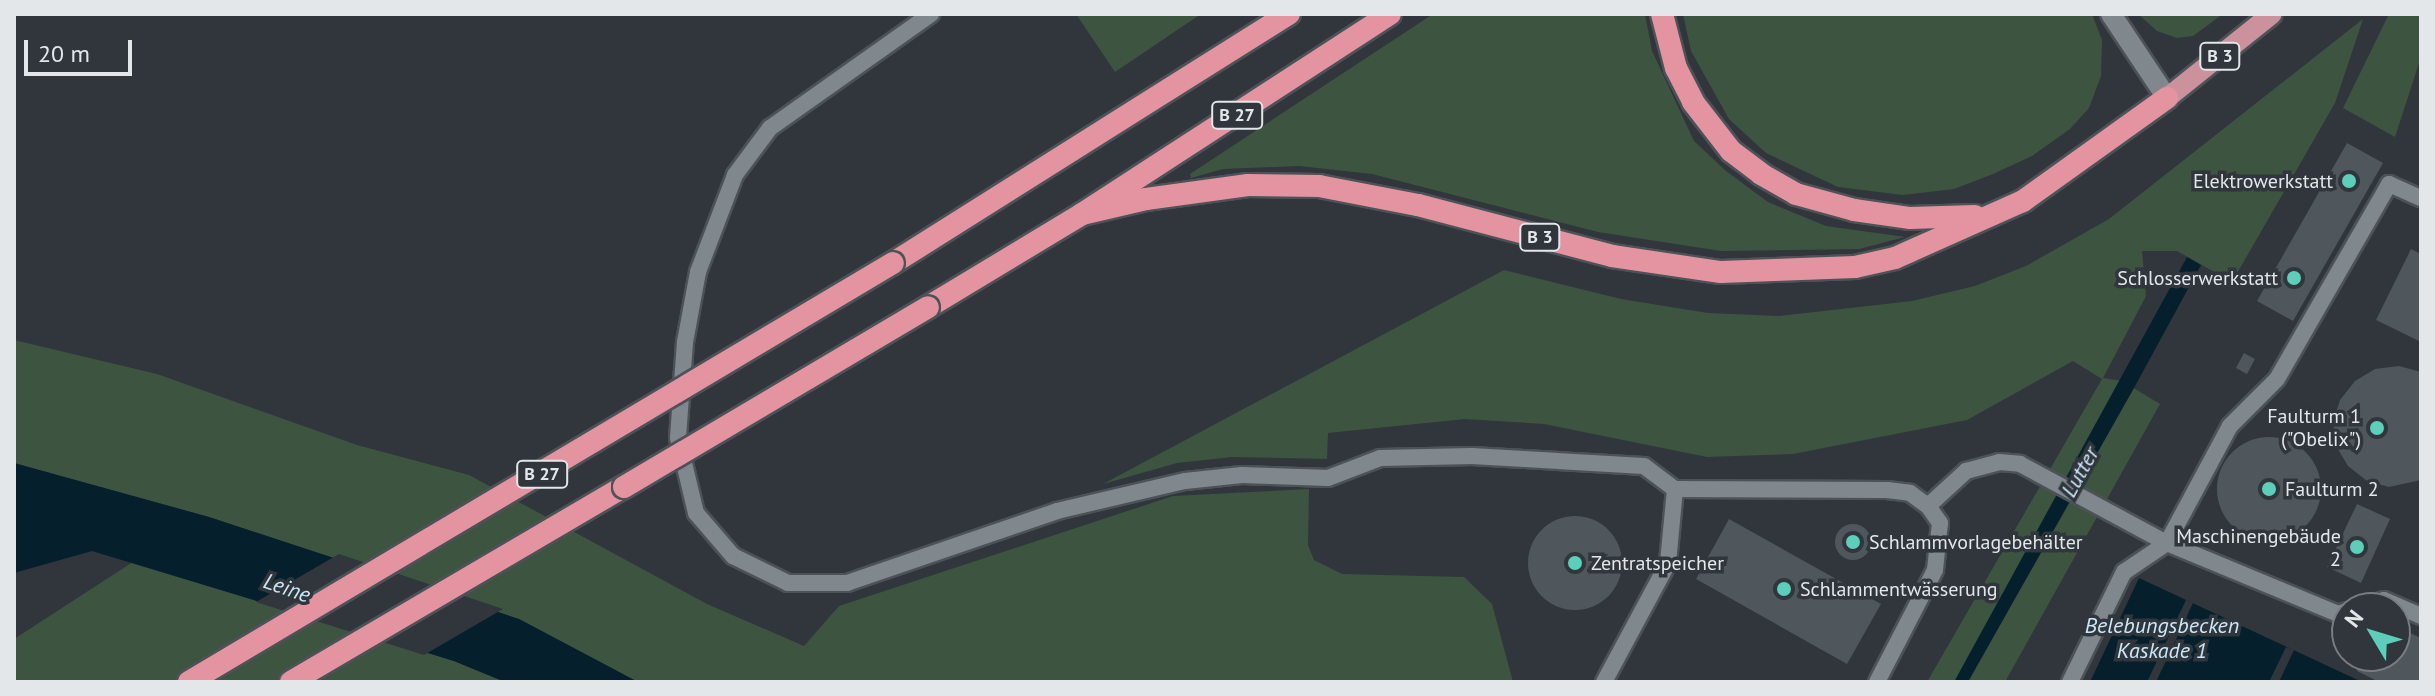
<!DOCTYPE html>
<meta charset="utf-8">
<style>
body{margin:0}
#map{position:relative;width:2435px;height:696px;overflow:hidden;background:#30363c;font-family:"PT Sans",sans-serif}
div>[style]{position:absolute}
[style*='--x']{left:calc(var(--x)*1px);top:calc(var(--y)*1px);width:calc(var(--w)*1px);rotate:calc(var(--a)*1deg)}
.green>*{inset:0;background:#3d5441}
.water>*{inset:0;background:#051f2c}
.pier>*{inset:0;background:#30363c}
.building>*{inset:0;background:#4f565c}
.round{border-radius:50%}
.roads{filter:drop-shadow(2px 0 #4d5257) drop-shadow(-2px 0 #4d5257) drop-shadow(0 2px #4d5257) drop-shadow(0 -2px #4d5257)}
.service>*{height:16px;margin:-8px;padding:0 8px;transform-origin:8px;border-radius:8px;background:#80888e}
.minor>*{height:20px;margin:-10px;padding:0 10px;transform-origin:10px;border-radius:10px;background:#80888e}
.primary>*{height:20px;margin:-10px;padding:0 10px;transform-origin:10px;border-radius:10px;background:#cb919c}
.trunk>*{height:22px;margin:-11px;padding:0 11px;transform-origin:11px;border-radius:11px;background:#e494a0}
.bridges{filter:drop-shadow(2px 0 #4d5257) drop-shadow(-2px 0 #4d5257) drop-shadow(0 2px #4d5257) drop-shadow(0 -2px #4d5257)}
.trunk-bridge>*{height:22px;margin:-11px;padding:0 11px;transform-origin:11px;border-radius:11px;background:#e494a0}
.dots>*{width:22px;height:22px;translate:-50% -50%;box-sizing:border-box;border:4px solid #30363c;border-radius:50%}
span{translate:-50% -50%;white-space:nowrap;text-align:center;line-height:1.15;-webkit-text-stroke:7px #30363c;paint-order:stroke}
.shield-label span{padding:2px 6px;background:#30363c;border:2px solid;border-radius:6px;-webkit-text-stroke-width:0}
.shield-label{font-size:18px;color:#e3e7ea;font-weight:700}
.poi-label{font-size:20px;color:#e3e7ea}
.right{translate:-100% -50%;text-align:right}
.left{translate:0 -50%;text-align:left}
.water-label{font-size:22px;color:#cbe8fa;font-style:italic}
.frame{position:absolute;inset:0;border:16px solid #e3e7ea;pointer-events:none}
.north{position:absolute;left:2331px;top:592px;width:80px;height:80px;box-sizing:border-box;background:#30363c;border:2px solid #787d82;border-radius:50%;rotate:308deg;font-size:22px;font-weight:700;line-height:32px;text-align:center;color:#e3e7ea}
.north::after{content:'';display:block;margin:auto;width:28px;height:36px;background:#5cceba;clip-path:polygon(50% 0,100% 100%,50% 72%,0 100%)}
.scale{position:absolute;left:24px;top:40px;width:108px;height:36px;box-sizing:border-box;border:4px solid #e3e7ea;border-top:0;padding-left:10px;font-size:24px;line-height:28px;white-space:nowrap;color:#e3e7ea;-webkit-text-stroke:6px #30363c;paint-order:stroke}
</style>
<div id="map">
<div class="green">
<div style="clip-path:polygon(1076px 14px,1201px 14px,1115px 72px)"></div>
<div style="clip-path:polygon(1433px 14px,1645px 14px,1652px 51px,1694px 141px,1726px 171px,1768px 202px,1826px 226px,1905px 237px,1859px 249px,1721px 251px,1598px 232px,1372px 174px,1299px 166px,1223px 169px,1191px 178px,1190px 174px)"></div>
<div style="clip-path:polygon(1683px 14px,2092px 14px,2102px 40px,2101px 76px,2089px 108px,2070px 129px,2032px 156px,1993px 174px,1954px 189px,1903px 195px,1838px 187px,1766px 153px,1729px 119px,1691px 51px)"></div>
<div style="clip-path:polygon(2138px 14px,2223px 14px,2193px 36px,2177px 38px,2157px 31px)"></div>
<div style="clip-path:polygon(2389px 14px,2421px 14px,2421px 57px,2395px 137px,2343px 108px)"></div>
<div style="clip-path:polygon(2363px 19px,2335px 103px,2232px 282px,2177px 251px,2142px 251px,2146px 296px,2103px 378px,2122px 381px,2160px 404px,2005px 682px,1927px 682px,2102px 379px,2073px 361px,1967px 420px,1793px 454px,1707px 457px,1544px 424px,1465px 419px,1328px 433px,1327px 459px,1232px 457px,1177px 463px,1103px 484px,1504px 270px,1621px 299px,1708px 313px,1779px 316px,1912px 301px,1975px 286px,2026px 266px,2109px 219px)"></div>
<div style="clip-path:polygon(14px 340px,157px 374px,357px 445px,469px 475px,707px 604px,804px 646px,839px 606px,1173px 496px,1309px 489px,1308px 545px,1314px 560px,1342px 574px,1464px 577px,1492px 604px,1513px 682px,638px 682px,519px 619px,209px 517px,14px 463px)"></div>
<div style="clip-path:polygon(136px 560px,454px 661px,505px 682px,14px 682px,14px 639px)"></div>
</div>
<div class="water">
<div style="clip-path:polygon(2187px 257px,2201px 265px,2134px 388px,1968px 682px,1954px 682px)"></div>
<div style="clip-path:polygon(14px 463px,209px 517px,519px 619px,638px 682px,505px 682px,454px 661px,92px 551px,14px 573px)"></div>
<div style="clip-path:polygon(2139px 578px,2362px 682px,2090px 682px)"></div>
</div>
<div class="pier">
<div style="clip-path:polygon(339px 554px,503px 609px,424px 655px,256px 602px)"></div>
<div style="clip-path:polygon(2186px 600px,2193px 603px,2156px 682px,2147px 682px)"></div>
<div style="clip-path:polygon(2286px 647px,2294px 650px,2279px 682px,2269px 682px)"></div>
</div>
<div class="building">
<div style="clip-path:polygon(2347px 143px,2383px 163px,2293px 321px,2257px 301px)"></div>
<div style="clip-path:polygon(2411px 249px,2421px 254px,2421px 342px,2376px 320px)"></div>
<div style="clip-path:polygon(2244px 353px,2255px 359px,2247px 374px,2236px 368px)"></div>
<div style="clip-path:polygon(2399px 366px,2421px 372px,2421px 480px,2389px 487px,2367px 481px,2348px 466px,2336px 446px,2333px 422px,2340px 400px,2355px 381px,2375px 369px)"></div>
<div class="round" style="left:2217px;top:437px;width:104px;height:104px"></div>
<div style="clip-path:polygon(2357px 504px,2390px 519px,2361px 583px,2327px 567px)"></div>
<div class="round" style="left:1528px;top:516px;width:94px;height:94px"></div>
<div style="clip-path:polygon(1729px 519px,1881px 604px,1847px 664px,1696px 579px)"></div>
<div class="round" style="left:1835px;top:524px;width:36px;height:36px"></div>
<div style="clip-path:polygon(2395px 626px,2421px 638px,2421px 682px,2379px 682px,2357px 671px,2364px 656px,2395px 656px)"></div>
</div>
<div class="roads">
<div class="service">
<div style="--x:931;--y:14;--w:197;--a:144.7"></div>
<div style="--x:770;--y:128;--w:59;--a:126.7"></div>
<div style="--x:735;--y:175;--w:104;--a:110.9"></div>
<div style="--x:698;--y:272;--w:71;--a:100.5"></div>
<div style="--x:685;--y:342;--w:96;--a:94.2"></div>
<div style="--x:678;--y:438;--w:77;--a:76.5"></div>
<div style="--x:696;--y:513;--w:57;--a:49.3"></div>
<div style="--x:733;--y:556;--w:61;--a:26.1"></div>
<div style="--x:788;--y:583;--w:59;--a:0"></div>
<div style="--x:847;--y:583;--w:222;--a:-18.9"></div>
<div style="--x:1057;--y:511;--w:131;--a:-13.2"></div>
<div style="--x:1185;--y:481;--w:57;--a:-6"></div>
<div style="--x:1242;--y:475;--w:86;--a:2"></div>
<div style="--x:1328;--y:478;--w:56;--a:-21"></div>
<div style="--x:1380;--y:458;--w:92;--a:-1.2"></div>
<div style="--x:1472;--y:456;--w:172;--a:3.3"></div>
<div style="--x:1644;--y:466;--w:39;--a:37"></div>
<div style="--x:1928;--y:506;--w:52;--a:-42.6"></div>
<div style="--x:1966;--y:471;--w:34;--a:-15"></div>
<div style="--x:1999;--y:462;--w:21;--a:5"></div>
<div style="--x:2020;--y:464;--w:167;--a:28.3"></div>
<div style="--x:2167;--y:543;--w:185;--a:22.5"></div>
<div style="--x:2338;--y:614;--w:9;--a:-18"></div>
<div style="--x:2358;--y:608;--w:27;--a:-17"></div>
<div style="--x:2384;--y:600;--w:40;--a:23.4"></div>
<div style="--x:1604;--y:682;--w:135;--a:-61.7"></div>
<div style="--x:1668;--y:563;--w:74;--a:-84.6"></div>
<div style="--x:1675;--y:489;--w:212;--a:0.3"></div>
<div style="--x:1887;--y:490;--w:23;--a:7"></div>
<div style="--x:1910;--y:493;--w:22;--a:36"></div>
<div style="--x:1928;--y:506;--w:21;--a:55"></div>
<div style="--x:1940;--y:523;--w:47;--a:96.1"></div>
<div style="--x:1935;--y:570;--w:126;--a:117.4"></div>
<div style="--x:2070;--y:682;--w:123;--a:-63.9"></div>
<div style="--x:2124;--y:572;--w:52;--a:-34"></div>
<div style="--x:2167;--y:543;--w:133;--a:-61.7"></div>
<div style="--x:2230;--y:426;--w:66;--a:-45"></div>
<div style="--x:2277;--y:379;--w:225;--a:-60.1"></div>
<div style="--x:2389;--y:184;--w:35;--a:24"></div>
</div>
<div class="minor">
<div style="--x:2111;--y:14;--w:101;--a:56.3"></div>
</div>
<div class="primary">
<div style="--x:2167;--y:98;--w:134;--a:-38.7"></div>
</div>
<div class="trunk">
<div style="--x:1662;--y:14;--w:56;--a:75.5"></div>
<div style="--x:1676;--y:68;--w:38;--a:63"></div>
<div style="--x:1693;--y:102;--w:62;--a:52.2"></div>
<div style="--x:1731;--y:151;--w:38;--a:37"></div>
<div style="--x:1761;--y:174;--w:40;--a:29.7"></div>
<div style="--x:1796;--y:194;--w:60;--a:15.4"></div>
<div style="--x:1854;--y:210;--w:57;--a:8.1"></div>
<div style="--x:1910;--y:218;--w:65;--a:-1.8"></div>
<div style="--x:1082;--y:214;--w:66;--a:-13.2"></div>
<div style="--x:1146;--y:199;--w:103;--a:-7.8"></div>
<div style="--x:1248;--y:185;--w:71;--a:0.8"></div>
<div style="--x:1319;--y:186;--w:101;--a:10.9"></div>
<div style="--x:1418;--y:205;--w:201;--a:14.7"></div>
<div style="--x:1612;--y:256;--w:110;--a:8.4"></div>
<div style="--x:1721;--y:272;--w:134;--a:-2.1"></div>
<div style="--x:1855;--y:267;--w:41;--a:-12.7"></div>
<div style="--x:1895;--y:258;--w:140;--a:-24"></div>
<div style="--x:2023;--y:201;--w:177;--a:-35.6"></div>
<div style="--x:893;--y:263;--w:468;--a:-32.2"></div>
<div style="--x:928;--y:307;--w:180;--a:-31.1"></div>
<div style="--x:1082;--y:214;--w:367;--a:-33"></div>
<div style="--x:291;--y:682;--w:386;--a:-30.4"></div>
</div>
</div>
<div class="bridges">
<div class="trunk-bridge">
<div style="--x:624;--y:487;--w:353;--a:-30.6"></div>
<div style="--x:189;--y:682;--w:819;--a:-30.76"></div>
</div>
</div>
<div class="dots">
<div style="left:2349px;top:181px;background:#5cceba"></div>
<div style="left:2294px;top:278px;background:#5cceba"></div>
<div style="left:2377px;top:428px;background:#5cceba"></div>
<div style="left:2269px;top:489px;background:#5cceba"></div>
<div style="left:1853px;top:542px;background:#5cceba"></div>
<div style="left:2357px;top:547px;background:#5cceba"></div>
<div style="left:1575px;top:563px;background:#5cceba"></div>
<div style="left:1784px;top:589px;background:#5cceba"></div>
</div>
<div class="shield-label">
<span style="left:2220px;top:56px">B 3</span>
<span style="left:1237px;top:115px">B 27</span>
<span style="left:1540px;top:237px">B 3</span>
<span style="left:542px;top:474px">B 27</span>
</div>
<div class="poi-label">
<span class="right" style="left:2333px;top:181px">Elektrowerkstatt</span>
<span class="right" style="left:2278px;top:278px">Schlosserwerkstatt</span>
<span class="right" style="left:2361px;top:428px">Faulturm 1<br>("Obelix")</span>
<span class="left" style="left:2285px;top:489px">Faulturm 2</span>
<span class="right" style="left:2341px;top:548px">Maschinengebäude<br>2</span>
<span class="left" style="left:1869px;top:542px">Schlammvorlagebehälter</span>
<span class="left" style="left:1591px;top:563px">Zentratspeicher</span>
<span class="left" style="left:1800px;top:589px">Schlammentwässerung</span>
</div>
<div class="water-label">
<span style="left:2080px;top:472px;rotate:-61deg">Lutter</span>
<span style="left:287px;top:588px;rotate:19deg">Leine</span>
<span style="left:2162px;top:638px">Belebungsbecken<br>Kaskade 1</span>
</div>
<div class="frame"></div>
<div class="north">N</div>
<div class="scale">20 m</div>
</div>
